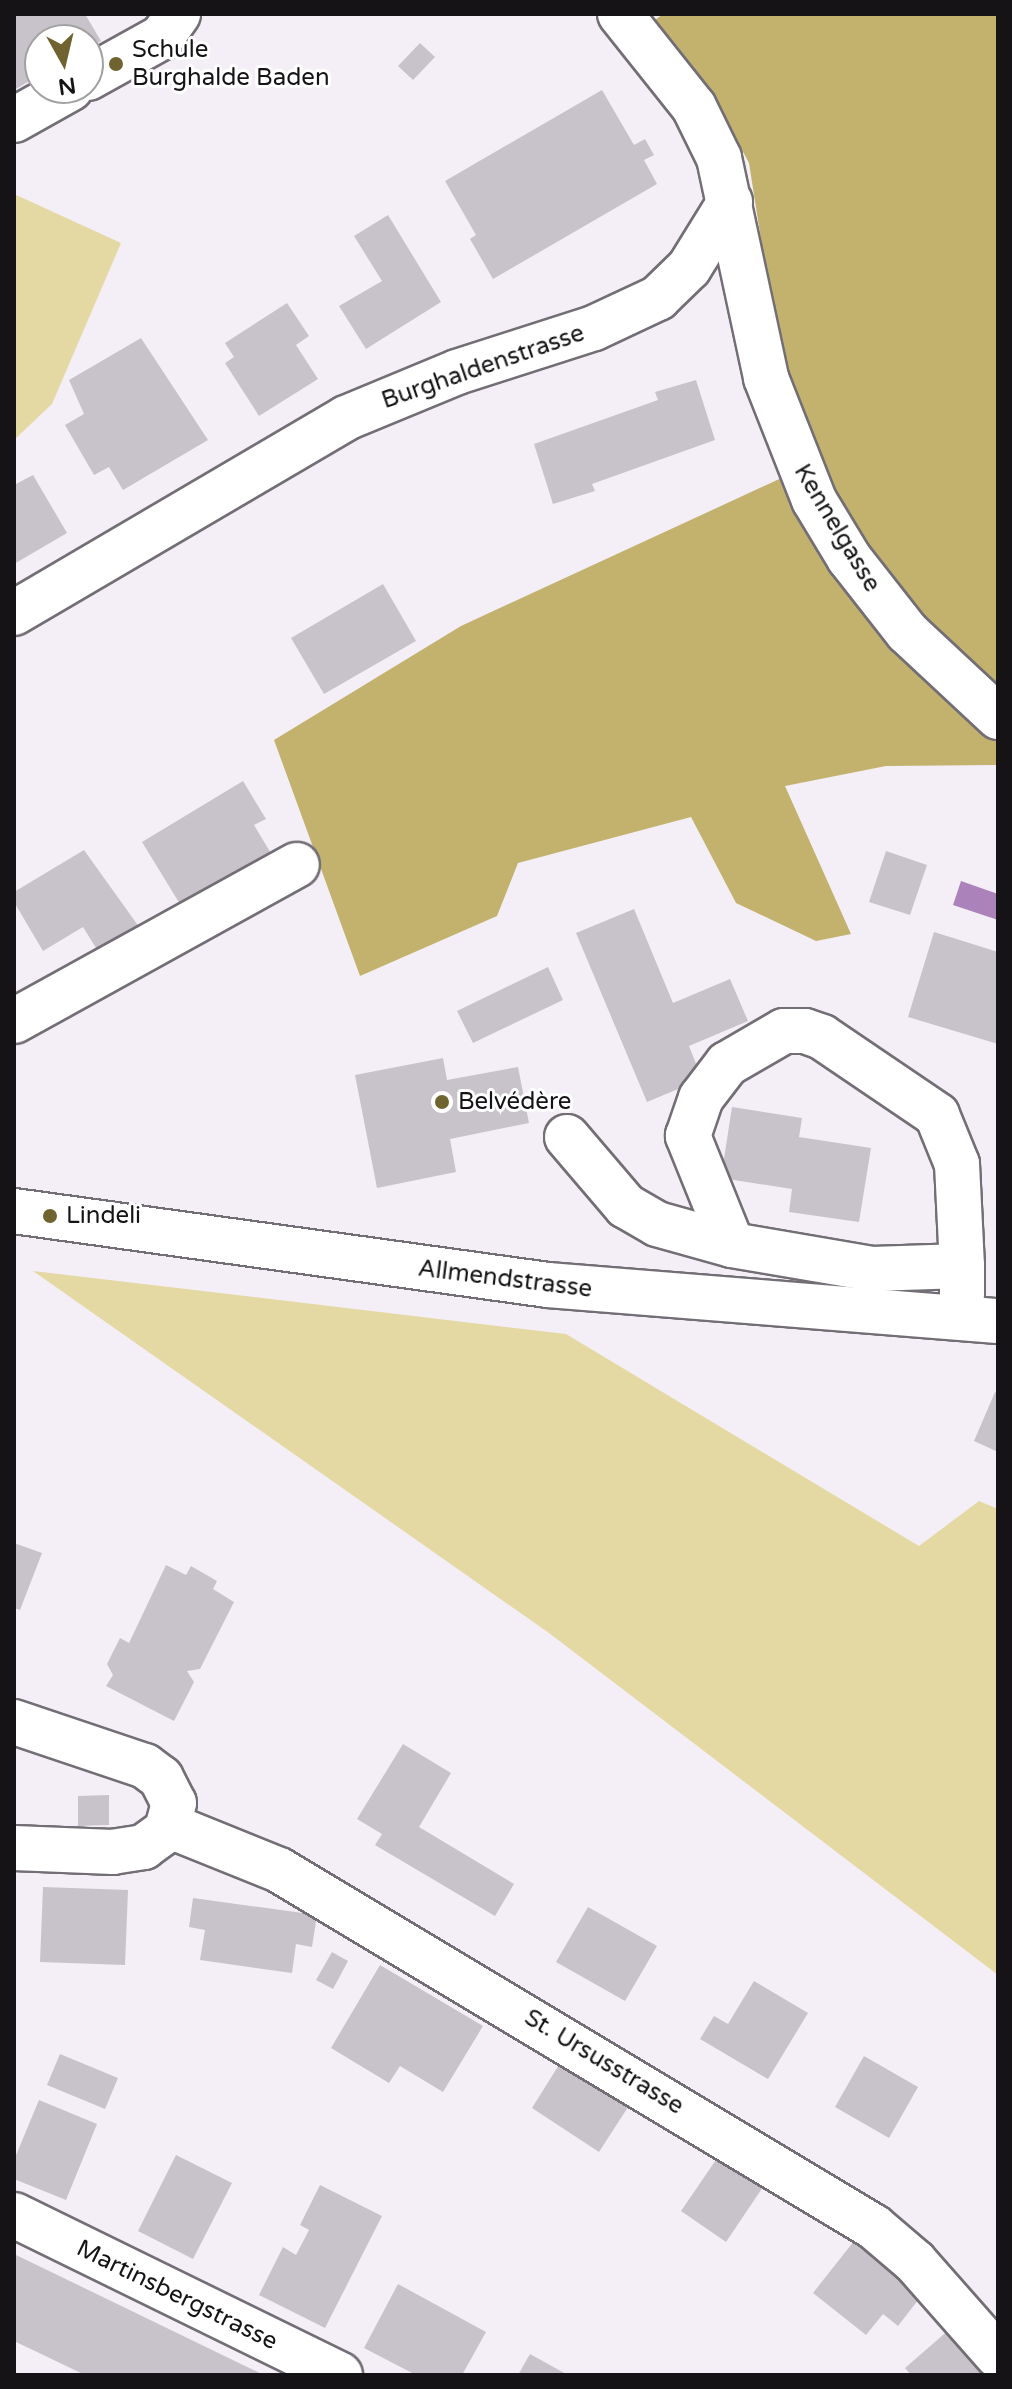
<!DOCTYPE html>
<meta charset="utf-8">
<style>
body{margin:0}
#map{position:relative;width:1012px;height:2389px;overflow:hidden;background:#f4eff7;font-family:"Varela Round",sans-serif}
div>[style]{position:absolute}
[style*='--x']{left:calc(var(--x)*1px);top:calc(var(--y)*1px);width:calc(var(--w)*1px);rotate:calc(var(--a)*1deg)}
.green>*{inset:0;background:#e4d8a3}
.forest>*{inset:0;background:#c2b26d}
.water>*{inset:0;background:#ab83ba}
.building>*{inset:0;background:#c8c3ca}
.roads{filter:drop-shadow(2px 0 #736e75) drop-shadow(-2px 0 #736e75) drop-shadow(0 2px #736e75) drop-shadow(0 -2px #736e75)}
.minor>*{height:44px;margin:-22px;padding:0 22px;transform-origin:22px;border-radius:22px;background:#fff}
.dots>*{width:22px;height:22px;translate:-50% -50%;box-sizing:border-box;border:4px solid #fff;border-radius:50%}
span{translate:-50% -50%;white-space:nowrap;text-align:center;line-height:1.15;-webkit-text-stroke:6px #fff;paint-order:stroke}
.poi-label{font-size:24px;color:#151316}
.left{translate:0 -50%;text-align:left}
.street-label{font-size:24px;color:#151316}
.frame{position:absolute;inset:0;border:16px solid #151316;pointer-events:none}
.north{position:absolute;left:24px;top:24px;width:80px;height:80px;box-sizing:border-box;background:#fff;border:2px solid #a1a1a2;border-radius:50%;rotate:172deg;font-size:22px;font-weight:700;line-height:32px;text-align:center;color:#151316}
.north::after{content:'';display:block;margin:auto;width:28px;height:36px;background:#6f6330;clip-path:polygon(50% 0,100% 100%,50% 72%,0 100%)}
</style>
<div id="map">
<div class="green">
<div style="clip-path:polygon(14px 194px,121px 243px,52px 404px,14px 440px)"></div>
<div style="clip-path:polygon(33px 1271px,566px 1334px,919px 1546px,979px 1501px,998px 1509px,998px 1975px,549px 1633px)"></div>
</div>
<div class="forest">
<div style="clip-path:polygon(663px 14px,998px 14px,998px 765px,886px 766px,785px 786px,851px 934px,816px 941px,736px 903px,691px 817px,518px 863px,497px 916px,360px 976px,274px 740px,461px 626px,814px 463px,780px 360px,749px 163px,714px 97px,655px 20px)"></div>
</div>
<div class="water">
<div style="clip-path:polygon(961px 881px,998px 894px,998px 920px,953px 905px)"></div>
</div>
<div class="building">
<div style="clip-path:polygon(14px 14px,85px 14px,101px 41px,88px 48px,88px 40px,40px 40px,40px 75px,14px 90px)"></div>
<div style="clip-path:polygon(420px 43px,435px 57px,413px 80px,398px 66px)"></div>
<div style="clip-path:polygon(602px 90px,634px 145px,645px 139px,654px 155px,644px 160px,657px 184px,493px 279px,470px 239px,476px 235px,445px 181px)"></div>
<div style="clip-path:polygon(388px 215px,441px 302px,366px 349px,339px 306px,382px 281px,354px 236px)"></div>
<div style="clip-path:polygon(287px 303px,309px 336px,296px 345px,318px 379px,259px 416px,225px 363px,234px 357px,225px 343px)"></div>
<div style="clip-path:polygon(141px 338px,208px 440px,123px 490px,109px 467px,94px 475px,65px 425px,84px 414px,69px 380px)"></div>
<div style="clip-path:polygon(696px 380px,715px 440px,592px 484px,595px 491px,553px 504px,534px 444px,658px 400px,655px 392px)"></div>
<div style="clip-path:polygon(33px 475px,67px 533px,14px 564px,14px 485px)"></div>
<div style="clip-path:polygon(383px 584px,416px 641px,324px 694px,291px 638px)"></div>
<div style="clip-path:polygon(243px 781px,266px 819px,254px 825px,272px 855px,183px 909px,142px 842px)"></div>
<div style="clip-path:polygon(84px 850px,142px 931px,101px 956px,83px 927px,43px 951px,14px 902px,14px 892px)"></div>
<div style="clip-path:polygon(886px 851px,927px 865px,910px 915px,869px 902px)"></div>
<div style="clip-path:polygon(634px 909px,673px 1003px,730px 979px,748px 1021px,689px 1046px,702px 1079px,647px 1102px,576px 933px)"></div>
<div style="clip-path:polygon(934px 932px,998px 952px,998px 1044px,908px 1017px)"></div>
<div style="clip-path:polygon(548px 967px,563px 1000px,473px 1043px,457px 1011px)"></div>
<div style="clip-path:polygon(443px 1058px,447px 1080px,518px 1067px,529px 1123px,450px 1139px,456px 1172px,377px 1188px,355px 1075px)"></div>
<div style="clip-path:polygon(732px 1107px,802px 1118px,799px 1137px,871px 1148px,859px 1222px,789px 1212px,792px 1189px,721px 1178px)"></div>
<div style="clip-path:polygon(995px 1392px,998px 1394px,998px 1452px,974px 1441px)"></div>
<div style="clip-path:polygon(14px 1543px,42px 1553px,20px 1610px,14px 1608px)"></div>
<div style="clip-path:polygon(166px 1565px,186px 1575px,191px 1566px,217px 1581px,213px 1589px,234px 1602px,200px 1669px,187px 1671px,194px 1682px,174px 1721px,106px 1686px,113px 1675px,107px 1664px,120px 1638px,129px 1643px)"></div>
<div style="clip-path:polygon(403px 1744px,451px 1773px,419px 1827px,514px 1884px,495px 1916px,375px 1845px,382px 1834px,357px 1819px)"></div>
<div style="clip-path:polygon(109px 1795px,109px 1825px,78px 1826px,78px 1796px)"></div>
<div style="clip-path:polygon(43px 1887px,128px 1890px,125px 1965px,40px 1962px)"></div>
<div style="clip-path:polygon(193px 1898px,317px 1915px,312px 1947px,296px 1944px,292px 1973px,200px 1960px,205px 1930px,189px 1927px)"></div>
<div style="clip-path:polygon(588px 1907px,657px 1946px,625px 2001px,556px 1962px)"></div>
<div style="clip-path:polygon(332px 1952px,348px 1961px,333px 1989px,316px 1980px)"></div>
<div style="clip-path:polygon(380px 1965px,483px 2026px,443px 2092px,400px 2066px,389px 2083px,331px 2048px)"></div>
<div style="clip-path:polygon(754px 1981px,808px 2013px,768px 2079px,700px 2039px,714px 2016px,728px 2024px)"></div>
<div style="clip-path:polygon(60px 2054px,118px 2078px,105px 2109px,47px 2085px)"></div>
<div style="clip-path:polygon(864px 2056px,918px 2087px,889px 2138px,835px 2107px)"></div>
<div style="clip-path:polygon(562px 2060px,630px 2104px,599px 2152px,532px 2108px)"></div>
<div style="clip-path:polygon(39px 2100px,97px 2124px,66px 2200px,14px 2179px,14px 2160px)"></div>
<div style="clip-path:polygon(720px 2154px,765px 2184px,726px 2242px,681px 2211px)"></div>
<div style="clip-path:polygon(176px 2155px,232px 2183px,193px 2259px,138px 2231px)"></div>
<div style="clip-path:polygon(320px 2185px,382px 2216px,325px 2328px,259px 2295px,283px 2247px,296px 2255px,309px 2230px,300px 2225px)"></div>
<div style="clip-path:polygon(854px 2241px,922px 2295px,898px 2326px,883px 2314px,866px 2335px,813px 2293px)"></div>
<div style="clip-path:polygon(14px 2254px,264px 2375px,85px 2375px,14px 2341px)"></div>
<div style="clip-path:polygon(398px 2284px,486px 2332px,462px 2375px,416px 2375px,364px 2348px)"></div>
<div style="clip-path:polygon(951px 2328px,992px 2375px,911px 2375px,905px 2368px)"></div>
<div style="clip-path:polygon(530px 2354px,568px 2375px,518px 2375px)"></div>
</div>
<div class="roads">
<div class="minor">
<div style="--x:620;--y:14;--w:119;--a:51.5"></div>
<div style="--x:694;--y:107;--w:57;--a:63.9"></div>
<div style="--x:719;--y:158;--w:225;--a:77.9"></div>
<div style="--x:766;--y:378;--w:131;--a:68.5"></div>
<div style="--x:814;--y:500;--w:68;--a:58.9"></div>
<div style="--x:849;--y:558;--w:94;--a:51.9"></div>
<div style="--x:907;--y:632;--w:125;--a:43"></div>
<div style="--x:88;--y:78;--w:85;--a:-29"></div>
<div style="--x:162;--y:37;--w:28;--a:-55"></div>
<div style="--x:14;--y:120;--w:65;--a:-29.3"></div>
<div style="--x:14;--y:613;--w:385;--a:-30.4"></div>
<div style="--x:346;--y:418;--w:120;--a:-22.5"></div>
<div style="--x:457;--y:372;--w:144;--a:-17.8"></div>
<div style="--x:594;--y:328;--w:71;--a:-25.1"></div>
<div style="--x:658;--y:298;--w:43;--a:-44.1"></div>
<div style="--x:689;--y:268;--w:78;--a:-58.2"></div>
<div style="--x:14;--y:1021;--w:323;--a:-28.9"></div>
<div style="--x:567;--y:1137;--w:91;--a:49.5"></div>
<div style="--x:626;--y:1206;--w:36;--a:30"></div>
<div style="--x:657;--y:1224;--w:78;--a:15.6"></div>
<div style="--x:732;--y:1245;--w:142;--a:9.7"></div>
<div style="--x:872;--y:1269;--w:90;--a:-1.9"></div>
<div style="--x:962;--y:1266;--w:29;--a:90"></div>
<div style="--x:14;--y:1211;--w:539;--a:7.89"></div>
<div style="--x:548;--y:1285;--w:451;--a:4.6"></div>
<div style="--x:732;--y:1245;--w:118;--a:-112"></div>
<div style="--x:688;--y:1136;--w:40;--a:-71.1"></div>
<div style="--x:701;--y:1098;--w:43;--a:-52.6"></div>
<div style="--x:727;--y:1064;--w:66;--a:-30.1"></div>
<div style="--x:784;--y:1031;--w:21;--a:0"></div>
<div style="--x:805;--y:1031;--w:18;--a:19"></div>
<div style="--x:822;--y:1037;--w:139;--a:34.1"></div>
<div style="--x:937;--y:1115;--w:53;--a:67.8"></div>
<div style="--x:957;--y:1164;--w:102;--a:87.2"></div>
<div style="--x:14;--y:1722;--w:138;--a:18.6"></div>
<div style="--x:145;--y:1766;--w:20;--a:37"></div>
<div style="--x:161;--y:1778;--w:28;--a:63"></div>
<div style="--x:174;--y:1803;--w:28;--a:105"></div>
<div style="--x:167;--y:1830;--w:29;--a:144"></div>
<div style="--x:144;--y:1847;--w:31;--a:171"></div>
<div style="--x:113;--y:1852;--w:99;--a:-177.7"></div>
<div style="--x:170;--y:1826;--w:118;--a:22"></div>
<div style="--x:279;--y:1870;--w:694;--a:30.96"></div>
<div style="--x:874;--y:2227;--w:54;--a:40.5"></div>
<div style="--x:915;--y:2262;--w:125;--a:48.6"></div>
<div style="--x:14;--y:2215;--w:363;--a:26.1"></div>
</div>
</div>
<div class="dots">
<div style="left:116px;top:64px;background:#6f6330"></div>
<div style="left:442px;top:1102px;background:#6f6330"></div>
<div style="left:50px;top:1216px;background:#6f6330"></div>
</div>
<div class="poi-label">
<span class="left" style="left:132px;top:64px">Schule<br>Burghalde Baden</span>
<span class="left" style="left:458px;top:1102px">Belvédère</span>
<span class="left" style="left:66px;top:1216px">Lindeli</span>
</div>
<div class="street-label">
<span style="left:483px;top:367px;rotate:-19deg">Burghaldenstrasse</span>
<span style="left:837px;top:528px;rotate:59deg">Kennelgasse</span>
<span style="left:505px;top:1279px;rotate:7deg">Allmendstrasse</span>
<span style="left:604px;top:2062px;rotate:31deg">St. Ursusstrasse</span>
<span style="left:177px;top:2295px;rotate:26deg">Martinsbergstrasse</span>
</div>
<div class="frame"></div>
<div class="north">N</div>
</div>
